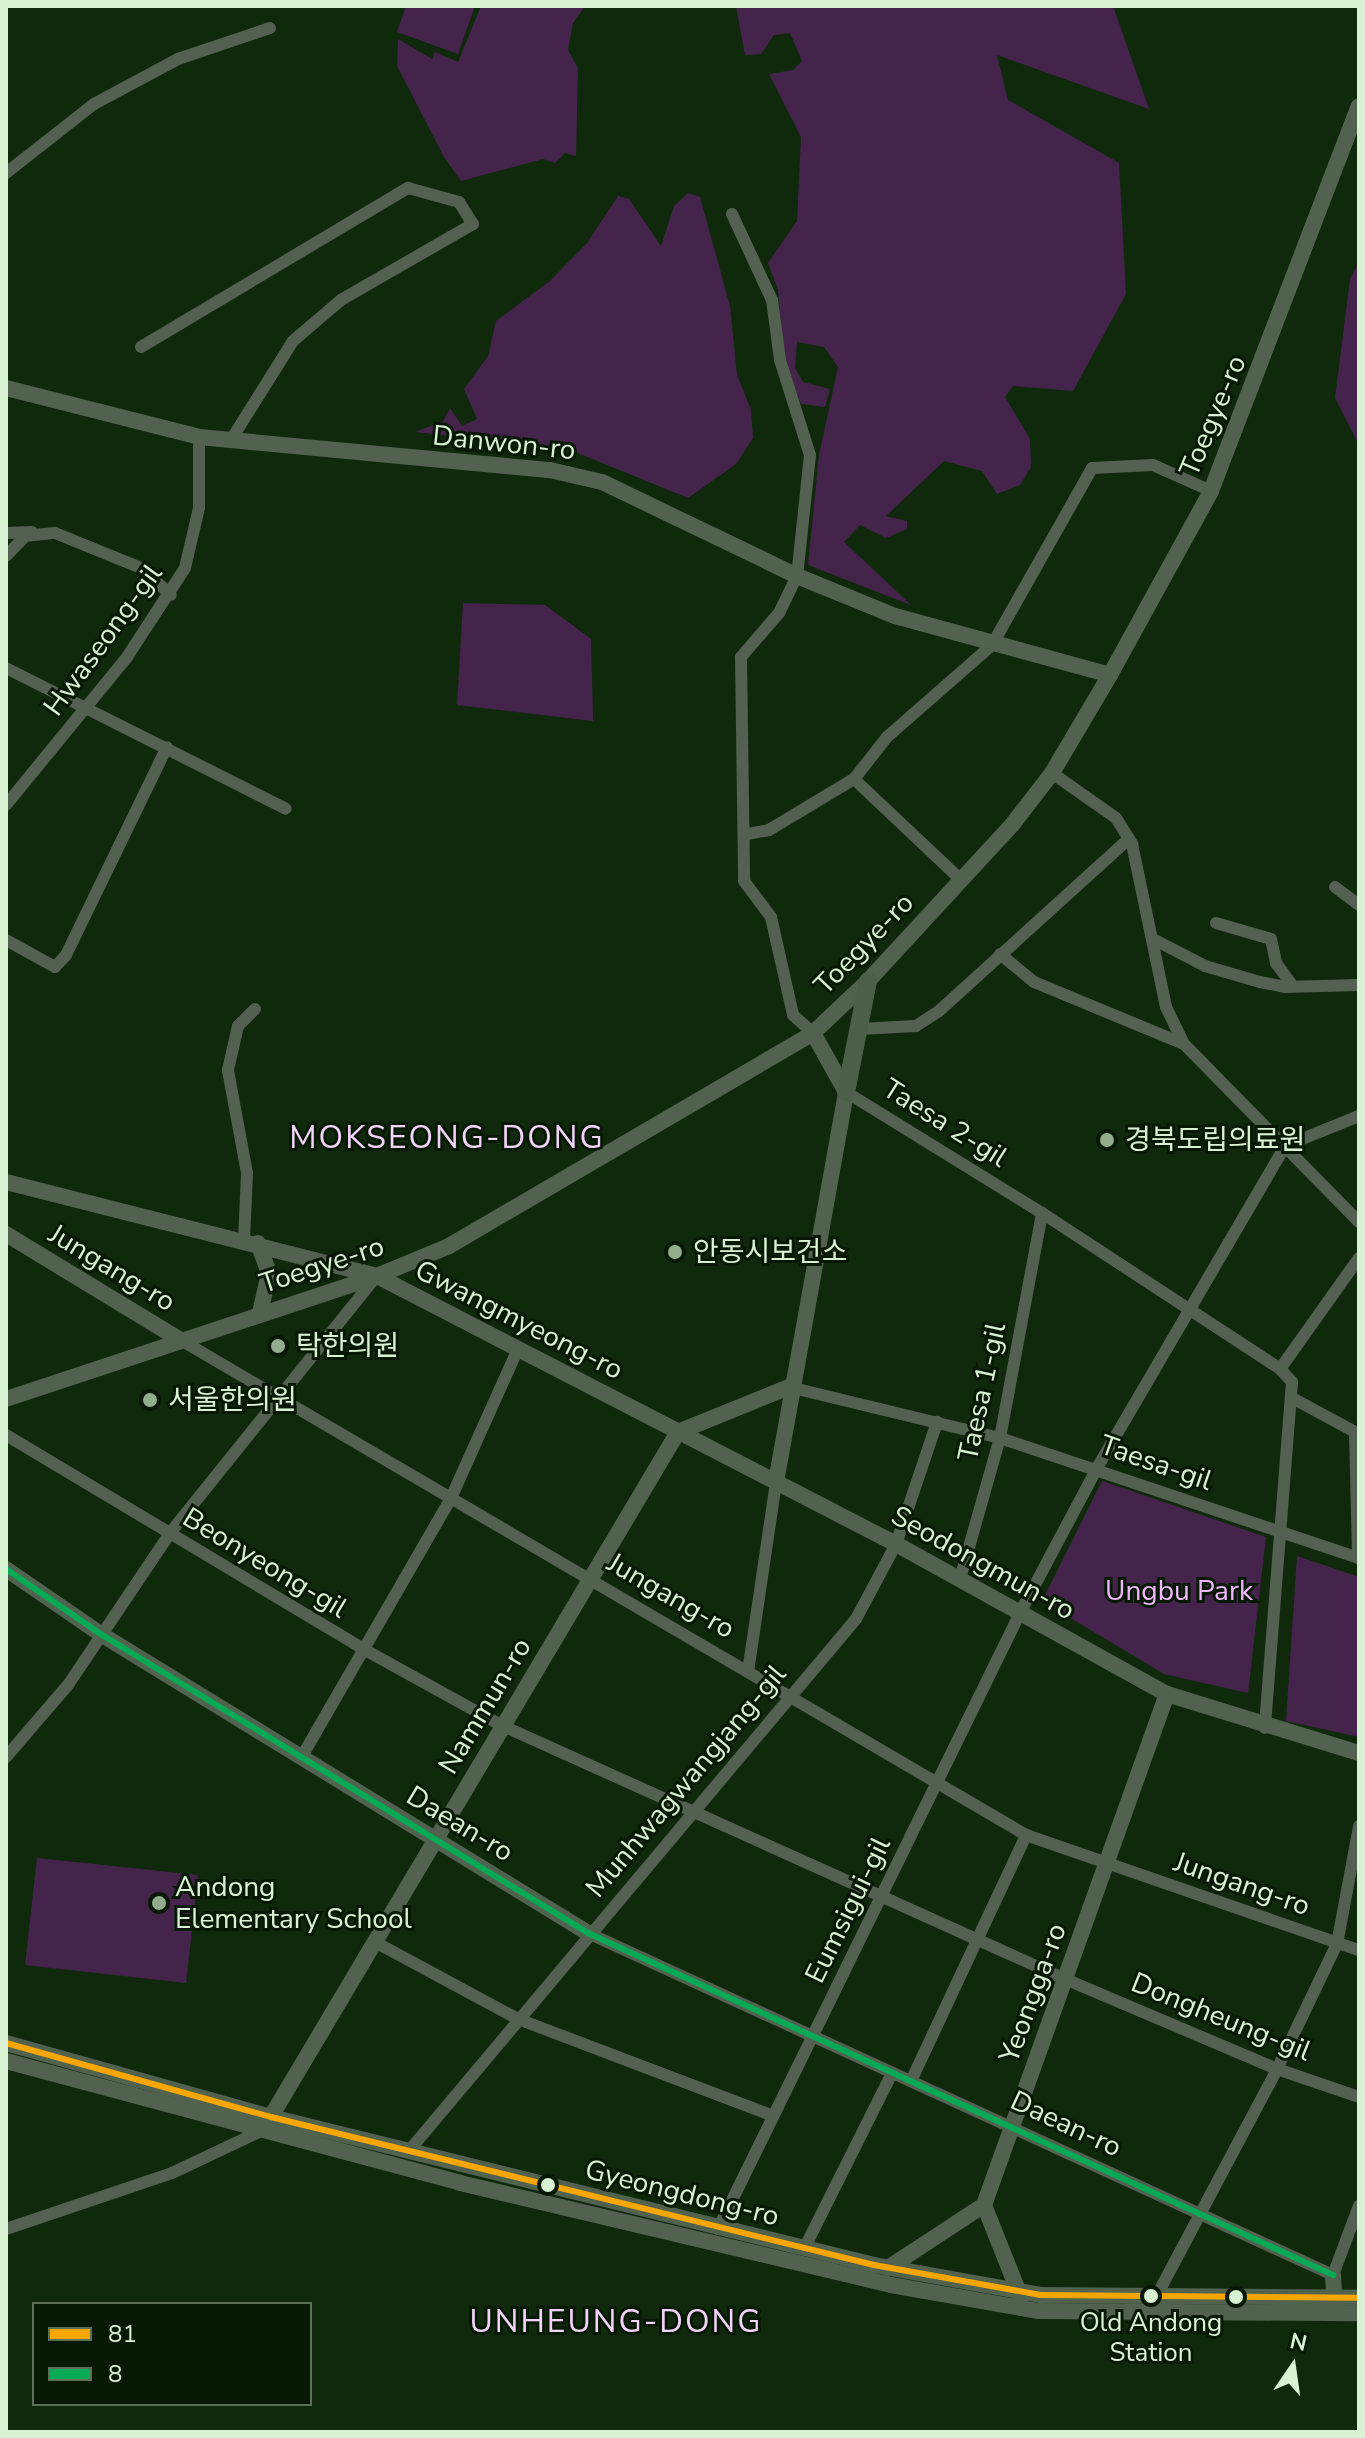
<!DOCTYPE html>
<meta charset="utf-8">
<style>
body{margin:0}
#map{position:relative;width:1365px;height:2438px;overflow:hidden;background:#10290d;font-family:"Nunito Sans","Noto Sans KR",sans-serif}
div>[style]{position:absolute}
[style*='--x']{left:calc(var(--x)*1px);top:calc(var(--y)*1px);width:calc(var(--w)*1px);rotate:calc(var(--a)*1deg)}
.green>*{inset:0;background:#45244c}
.street>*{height:12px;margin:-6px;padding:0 6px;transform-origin:6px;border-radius:6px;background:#536150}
.secondary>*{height:16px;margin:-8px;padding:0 8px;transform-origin:8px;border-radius:8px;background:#51634e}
.primary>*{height:18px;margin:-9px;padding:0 9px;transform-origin:9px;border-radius:9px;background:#4c6049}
.bus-1>*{height:6px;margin:-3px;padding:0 3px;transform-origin:3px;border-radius:3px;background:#f7a600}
.bus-2>*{height:6px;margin:-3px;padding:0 3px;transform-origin:3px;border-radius:3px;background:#06aa56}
.dots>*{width:22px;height:22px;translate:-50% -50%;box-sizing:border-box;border:4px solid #071904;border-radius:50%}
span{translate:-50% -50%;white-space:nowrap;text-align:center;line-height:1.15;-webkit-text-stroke:6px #071904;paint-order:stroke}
.bus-label{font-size:26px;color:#d9f2d4}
.street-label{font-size:28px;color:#d9f2d4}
.poi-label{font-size:28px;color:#d9f2d4}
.left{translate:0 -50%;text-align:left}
.park-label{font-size:28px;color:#f1b6fd}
.quarter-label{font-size:32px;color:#f2d4f9;letter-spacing:2px}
.frame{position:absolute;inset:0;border:8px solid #d9f2d4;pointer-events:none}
.legend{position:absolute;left:32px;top:2302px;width:280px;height:104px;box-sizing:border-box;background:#071904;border:2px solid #5b7057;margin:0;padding:10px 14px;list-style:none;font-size:24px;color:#d9f2d4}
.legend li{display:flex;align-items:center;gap:16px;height:40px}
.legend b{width:40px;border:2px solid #5b7057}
.north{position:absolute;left:1253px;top:2326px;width:80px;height:80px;-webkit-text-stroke:6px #071904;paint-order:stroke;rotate:13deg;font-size:22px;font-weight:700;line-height:32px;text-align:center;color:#d9f2d4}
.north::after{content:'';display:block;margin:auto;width:28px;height:36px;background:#d9f2d4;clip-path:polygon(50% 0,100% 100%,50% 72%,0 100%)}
</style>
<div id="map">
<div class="green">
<div style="clip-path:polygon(406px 6px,475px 6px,458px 54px,397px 32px)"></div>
<div style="clip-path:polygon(481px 6px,585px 6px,573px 23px,568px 50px,578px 68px,576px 156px,565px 153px,555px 163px,543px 159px,461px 181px,444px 157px,397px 66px,398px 39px,432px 59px,435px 52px,458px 62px)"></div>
<div style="clip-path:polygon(736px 6px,1113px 6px,1149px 109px,997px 55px,1008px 100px,1119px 163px,1126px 294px,1073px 391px,1013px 386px,1005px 397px,1030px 439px,1031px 467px,1020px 485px,997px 494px,982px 471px,944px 461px,886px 516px,907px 521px,907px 529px,886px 538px,860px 525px,844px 542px,911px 605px,808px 565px,819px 455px,838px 367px,824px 347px,797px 342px,795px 368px,803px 382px,830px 389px,825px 407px,801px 404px,784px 361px,778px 290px,768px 263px,797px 221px,801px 137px,769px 74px,793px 70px,802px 61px,790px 33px,774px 35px,761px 54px,745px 55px)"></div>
<div style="clip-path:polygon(688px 193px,700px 197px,730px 306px,737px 375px,751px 410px,753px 438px,736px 464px,688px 498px,568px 449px,415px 432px,443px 421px,450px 408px,462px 426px,477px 419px,464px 389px,488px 356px,496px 321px,550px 281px,587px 243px,618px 196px,629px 199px,661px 246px,674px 206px)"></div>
<div style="clip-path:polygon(1359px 262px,1359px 445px,1335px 398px,1350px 279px)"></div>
<div style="clip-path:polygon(463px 603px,545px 605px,591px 639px,593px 721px,457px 705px)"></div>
<div style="clip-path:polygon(1102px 1481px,1266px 1537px,1248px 1693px,1164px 1674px,1042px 1601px)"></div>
<div style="clip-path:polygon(1297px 1556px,1359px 1577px,1359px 1737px,1286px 1721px)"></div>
<div style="clip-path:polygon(37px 1858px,198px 1875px,186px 1983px,25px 1965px)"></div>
</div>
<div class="street">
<div style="--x:6;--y:173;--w:112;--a:-38.1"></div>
<div style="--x:94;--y:104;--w:95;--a:-28.2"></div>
<div style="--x:178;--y:59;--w:97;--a:-18.6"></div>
<div style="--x:732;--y:214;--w:95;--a:65.1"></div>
<div style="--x:772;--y:300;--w:61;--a:82.4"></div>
<div style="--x:780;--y:360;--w:100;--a:72.5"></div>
<div style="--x:810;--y:455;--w:122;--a:96.1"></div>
<div style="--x:797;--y:576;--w:41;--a:115.9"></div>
<div style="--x:779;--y:613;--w:58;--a:130.8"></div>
<div style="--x:741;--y:657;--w:224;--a:89.2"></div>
<div style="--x:744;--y:881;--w:45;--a:53.1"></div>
<div style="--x:771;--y:917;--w:100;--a:77.3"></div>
<div style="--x:793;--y:1015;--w:27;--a:42"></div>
<div style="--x:141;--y:347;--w:311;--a:-30.8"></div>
<div style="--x:408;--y:188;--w:53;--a:15.4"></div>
<div style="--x:459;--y:202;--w:26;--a:58"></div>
<div style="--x:473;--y:224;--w:152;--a:150.1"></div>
<div style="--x:341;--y:300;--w:63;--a:139.5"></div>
<div style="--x:293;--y:341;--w:117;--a:122.1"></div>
<div style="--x:6;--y:533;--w:26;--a:-2"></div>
<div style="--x:6;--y:556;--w:28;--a:-46"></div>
<div style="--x:25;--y:536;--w:30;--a:-6"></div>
<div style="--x:55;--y:533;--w:93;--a:22.1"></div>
<div style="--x:141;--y:568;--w:40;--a:42"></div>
<div style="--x:6;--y:668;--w:313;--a:26.7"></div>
<div style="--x:1052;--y:773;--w:78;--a:35.1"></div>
<div style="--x:1116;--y:818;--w:31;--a:58"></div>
<div style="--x:1132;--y:844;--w:167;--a:78.2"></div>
<div style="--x:1166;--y:1007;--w:41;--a:64.1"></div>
<div style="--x:1184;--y:1044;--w:250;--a:45.5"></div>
<div style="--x:854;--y:779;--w:147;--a:43.3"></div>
<div style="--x:6;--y:805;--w:191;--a:-50.7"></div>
<div style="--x:127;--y:657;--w:106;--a:-56.9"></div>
<div style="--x:185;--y:568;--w:62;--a:-76.9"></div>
<div style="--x:199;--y:508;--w:71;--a:-90"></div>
<div style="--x:747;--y:834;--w:22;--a:-10"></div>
<div style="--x:769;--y:830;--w:99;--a:-31"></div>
<div style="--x:854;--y:779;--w:53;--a:-51.8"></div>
<div style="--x:887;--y:737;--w:140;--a:-41.2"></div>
<div style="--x:992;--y:645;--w:203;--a:-60.5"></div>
<div style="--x:1092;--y:468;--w:61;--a:-2.8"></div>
<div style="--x:1153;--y:465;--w:64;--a:24.1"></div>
<div style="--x:1335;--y:887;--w:30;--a:37"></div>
<div style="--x:1216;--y:923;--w:57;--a:16.2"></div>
<div style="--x:1271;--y:939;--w:25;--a:78"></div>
<div style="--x:1276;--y:963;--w:29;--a:54"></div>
<div style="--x:1153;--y:939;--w:59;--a:27.4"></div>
<div style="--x:1205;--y:966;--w:57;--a:16.2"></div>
<div style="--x:1260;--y:982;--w:25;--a:11"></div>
<div style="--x:1285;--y:987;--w:74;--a:-1.5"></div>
<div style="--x:6;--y:940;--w:56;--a:28.9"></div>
<div style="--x:55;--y:967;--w:16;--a:-47"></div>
<div style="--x:66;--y:955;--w:231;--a:-64.1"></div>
<div style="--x:1000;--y:954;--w:44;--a:39.5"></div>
<div style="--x:1034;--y:982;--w:162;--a:22.5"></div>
<div style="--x:858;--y:1029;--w:58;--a:-3"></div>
<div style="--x:916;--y:1026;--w:27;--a:-33"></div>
<div style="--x:939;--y:1011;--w:256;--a:-42.2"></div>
<div style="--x:846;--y:1092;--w:230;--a:31.7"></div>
<div style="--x:1042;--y:1213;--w:285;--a:33.2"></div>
<div style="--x:1280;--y:1369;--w:18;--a:47"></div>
<div style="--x:1292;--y:1382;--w:347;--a:94.5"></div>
<div style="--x:244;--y:1240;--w:67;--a:-87.4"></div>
<div style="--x:247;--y:1173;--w:105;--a:-100.5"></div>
<div style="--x:228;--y:1070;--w:45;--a:-77.2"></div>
<div style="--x:238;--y:1026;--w:24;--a:-45"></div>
<div style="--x:179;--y:1339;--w:982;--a:30.35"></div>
<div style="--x:1026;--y:1835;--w:352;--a:19.1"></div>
<div style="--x:1280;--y:1369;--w:136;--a:-54.6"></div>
<div style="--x:789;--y:1387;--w:217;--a:13.6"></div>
<div style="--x:1000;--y:1438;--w:379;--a:18.5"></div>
<div style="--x:1294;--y:1399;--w:69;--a:28.4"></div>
<div style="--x:1355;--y:1432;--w:126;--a:88.6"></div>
<div style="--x:6;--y:1435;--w:421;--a:30.9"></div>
<div style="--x:367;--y:1651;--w:155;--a:28.9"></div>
<div style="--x:503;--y:1726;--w:616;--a:24.24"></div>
<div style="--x:1065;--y:1979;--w:230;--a:23"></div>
<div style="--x:1277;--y:2069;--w:87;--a:18.9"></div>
<div style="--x:960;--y:1579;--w:147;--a:-74.2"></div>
<div style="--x:1000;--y:1438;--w:229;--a:-79.4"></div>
<div style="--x:748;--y:1672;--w:192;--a:-81.6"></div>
<div style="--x:6;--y:1757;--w:95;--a:-49.3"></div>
<div style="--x:68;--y:1685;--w:183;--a:-56.1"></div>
<div style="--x:170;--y:1533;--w:330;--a:-51.2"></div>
<div style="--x:301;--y:1758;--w:300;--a:-60"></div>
<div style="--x:451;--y:1498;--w:163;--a:-65.8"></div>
<div style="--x:588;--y:1933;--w:820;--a:24.66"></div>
<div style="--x:1333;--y:2275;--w:74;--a:-69.4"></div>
<div style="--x:375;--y:1942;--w:162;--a:28.3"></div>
<div style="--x:518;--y:2019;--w:273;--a:20.8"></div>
<div style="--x:911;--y:2081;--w:272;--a:-64.9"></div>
<div style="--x:408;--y:2152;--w:696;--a:-49.95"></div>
<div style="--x:856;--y:1619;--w:85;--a:-61.9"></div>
<div style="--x:896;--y:1544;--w:129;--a:-71.4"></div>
<div style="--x:6;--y:2229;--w:175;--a:-18.6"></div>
<div style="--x:172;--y:2173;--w:101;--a:-25.3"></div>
<div style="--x:718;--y:2229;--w:686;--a:-63.88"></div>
<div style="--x:1020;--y:1613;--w:164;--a:-62"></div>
<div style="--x:1097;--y:1468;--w:373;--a:-59.7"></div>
<div style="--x:1285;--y:1146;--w:80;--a:-22.1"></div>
<div style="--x:804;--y:2249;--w:197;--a:-63.4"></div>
<div style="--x:1156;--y:2297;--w:258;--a:-62"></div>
<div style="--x:1277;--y:2069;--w:139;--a:-64.4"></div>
<div style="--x:1337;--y:1944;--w:120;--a:-79.4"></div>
</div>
<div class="secondary">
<div style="--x:6;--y:388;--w:199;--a:14.2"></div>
<div style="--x:199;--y:437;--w:353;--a:5.4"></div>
<div style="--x:550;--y:470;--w:53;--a:13"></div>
<div style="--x:602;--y:482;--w:216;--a:25.7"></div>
<div style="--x:797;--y:576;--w:106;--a:22.2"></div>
<div style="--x:895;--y:616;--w:223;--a:15.3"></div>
<div style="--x:6;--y:1182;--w:383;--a:14.2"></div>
<div style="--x:377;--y:1276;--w:584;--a:27.31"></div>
<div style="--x:896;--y:1544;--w:310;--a:29"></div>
<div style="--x:1167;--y:1694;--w:201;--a:17.1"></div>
<div style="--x:6;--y:1234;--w:202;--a:31.3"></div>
<div style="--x:258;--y:1243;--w:32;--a:70"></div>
<div style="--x:269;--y:1273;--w:41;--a:102.7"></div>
<div style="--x:6;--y:1399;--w:391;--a:-18.3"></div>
<div style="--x:377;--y:1276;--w:78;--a:-22.6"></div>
<div style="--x:449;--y:1246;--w:422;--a:-30.3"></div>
<div style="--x:813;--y:1033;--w:76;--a:-43.4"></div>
<div style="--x:868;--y:981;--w:212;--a:-47.3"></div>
<div style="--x:1012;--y:825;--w:66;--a:-52.4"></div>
<div style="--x:1052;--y:773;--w:114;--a:-59.4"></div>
<div style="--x:1110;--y:675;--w:210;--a:-61.2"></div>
<div style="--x:1211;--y:491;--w:412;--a:-69"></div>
<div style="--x:678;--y:1432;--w:120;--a:-22.1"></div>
<div style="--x:776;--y:1482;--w:396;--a:-79.8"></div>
<div style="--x:846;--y:1092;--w:68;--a:-119.2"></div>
<div style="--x:6;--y:1569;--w:113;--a:34.5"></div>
<div style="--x:99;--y:1633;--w:574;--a:31.53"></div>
<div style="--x:6;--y:2043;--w:275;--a:15.6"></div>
<div style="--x:271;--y:2117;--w:621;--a:13.79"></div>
<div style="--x:874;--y:2265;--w:169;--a:10.2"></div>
<div style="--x:1040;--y:2295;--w:319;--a:0.5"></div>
<div style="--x:6;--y:2061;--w:470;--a:15"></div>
<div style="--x:460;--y:2183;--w:443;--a:13.3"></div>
<div style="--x:891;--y:2285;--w:150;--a:10"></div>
<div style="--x:1039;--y:2311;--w:320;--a:0.4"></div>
<div style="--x:266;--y:2125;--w:806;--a:-59.27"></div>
<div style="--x:888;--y:2268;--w:115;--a:-33.3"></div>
<div style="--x:1333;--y:2275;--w:33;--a:87"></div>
<div style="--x:1021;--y:2298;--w:100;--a:-111.7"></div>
<div style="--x:984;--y:2205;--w:543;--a:-70.3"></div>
</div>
<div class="primary">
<div style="--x:846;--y:1092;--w:113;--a:-78.8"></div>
</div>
<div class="bus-1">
<div style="--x:6;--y:2043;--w:275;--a:15.6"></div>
<div style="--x:271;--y:2117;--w:621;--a:13.79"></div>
<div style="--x:874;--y:2265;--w:169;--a:10.2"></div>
<div style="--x:1040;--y:2295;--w:319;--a:0.5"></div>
</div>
<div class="bus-2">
<div style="--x:6;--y:1569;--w:113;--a:34.5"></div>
<div style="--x:99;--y:1633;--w:574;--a:31.53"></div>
<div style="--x:588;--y:1933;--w:820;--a:24.66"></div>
</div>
<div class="dots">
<div style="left:1107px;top:1140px;background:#93ac8e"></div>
<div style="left:675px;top:1252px;background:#93ac8e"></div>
<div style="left:278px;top:1346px;background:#93ac8e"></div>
<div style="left:150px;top:1400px;background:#93ac8e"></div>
<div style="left:159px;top:1903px;background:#93ac8e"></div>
<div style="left:548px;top:2185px;background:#d9f2d4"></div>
<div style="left:1151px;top:2296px;background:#d9f2d4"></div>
<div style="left:1236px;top:2297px;background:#d9f2d4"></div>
</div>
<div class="bus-label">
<span style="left:1151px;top:2338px">Old Andong<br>Station</span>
</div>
<div class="street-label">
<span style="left:1213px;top:416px;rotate:-67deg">Toegye-ro</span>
<span style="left:504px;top:443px;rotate:6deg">Danwon-ro</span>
<span style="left:103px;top:640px;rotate:-54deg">Hwaseong-gil</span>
<span style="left:864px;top:944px;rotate:-46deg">Toegye-ro</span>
<span style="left:945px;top:1123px;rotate:32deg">Taesa 2-gil</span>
<span style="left:322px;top:1265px;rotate:-18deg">Toegye-ro</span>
<span style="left:112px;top:1268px;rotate:31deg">Jungang-ro</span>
<span style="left:519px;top:1320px;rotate:27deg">Gwangmyeong-ro</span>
<span style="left:982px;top:1392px;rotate:-78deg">Taesa 1-gil</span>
<span style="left:1156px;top:1463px;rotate:19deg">Taesa-gil</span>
<span style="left:265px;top:1563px;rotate:31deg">Beonyeong-gil</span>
<span style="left:983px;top:1563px;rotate:29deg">Seodongmun-ro</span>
<span style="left:671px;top:1596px;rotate:30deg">Jungang-ro</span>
<span style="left:485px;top:1706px;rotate:-59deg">Nammun-ro</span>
<span style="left:686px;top:1781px;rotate:-50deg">Munhwagwangjang-gil</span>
<span style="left:460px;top:1824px;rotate:31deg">Daean-ro</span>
<span style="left:1242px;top:1884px;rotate:19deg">Jungang-ro</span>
<span style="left:848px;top:1910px;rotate:-64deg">Eumsigui-gil</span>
<span style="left:1033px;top:1993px;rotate:-70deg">Yeongga-ro</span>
<span style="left:1221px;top:2017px;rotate:22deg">Dongheung-gil</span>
<span style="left:1066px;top:2124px;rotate:25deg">Daean-ro</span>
<span style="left:682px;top:2193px;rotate:14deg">Gyeongdong-ro</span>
</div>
<div class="poi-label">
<span class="left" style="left:1125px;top:1140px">경북도립의료원</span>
<span class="left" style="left:693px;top:1252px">안동시보건소</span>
<span class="left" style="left:296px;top:1346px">탁한의원</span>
<span class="left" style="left:168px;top:1400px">서울한의원</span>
<span class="left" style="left:175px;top:1903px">Andong<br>Elementary School</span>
</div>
<div class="park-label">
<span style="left:1179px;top:1591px">Ungbu Park</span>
</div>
<div class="quarter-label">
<span style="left:447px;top:1138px">MOKSEONG-DONG</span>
<span style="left:616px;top:2322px">UNHEUNG-DONG</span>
</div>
<div class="frame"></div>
<ul class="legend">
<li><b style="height:10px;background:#f7a600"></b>81</li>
<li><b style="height:10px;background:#06aa56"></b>8</li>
</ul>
<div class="north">N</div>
</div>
